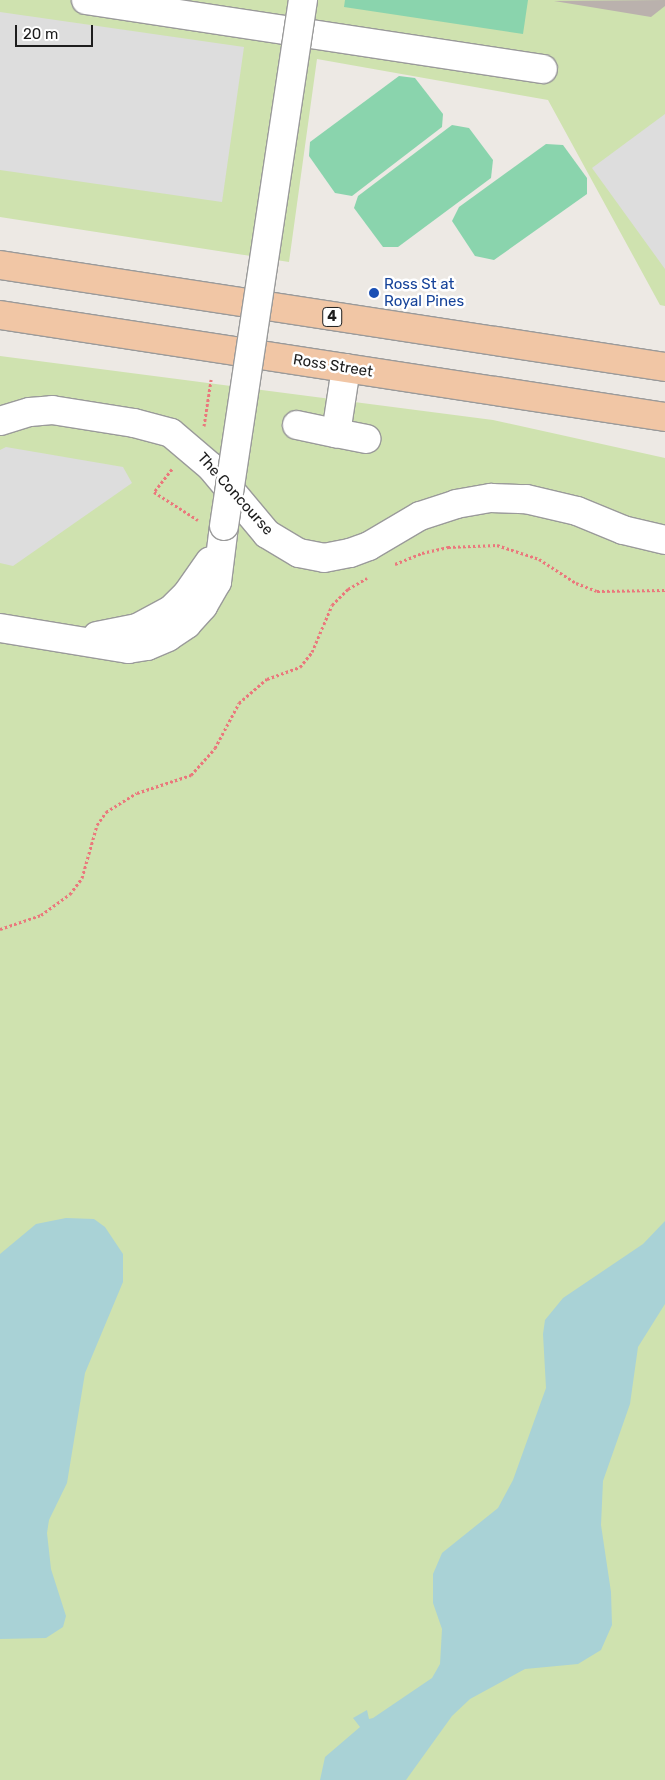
<!DOCTYPE html>
<style>
body{margin:0}
#map{position:relative;width:665px;height:1780px;overflow:hidden;background:#ede9e4;font-family:Rubik,sans-serif}
div>[style]{position:absolute}
[style*='--x']{left:calc(var(--x)*1px);top:calc(var(--y)*1px);width:calc(var(--w)*1px);rotate:calc(var(--a)*1deg)}
.grass>*{inset:0;background:#cfe2af}
.pitch>*{inset:0;background:#8ad4ad}
.parking>*{inset:0;background:#ddd}
.water>*{inset:0;background:#a9d2d6}
.building>*{inset:0;background:#bab1ad}
.path>*{height:3px;margin-top:-1.5px;transform-origin:0;background:repeating-linear-gradient(90deg,#ea787c 0 2.5px,transparent 0 5px)}
.roads{filter:drop-shadow(1px 0 #9a9a9a) drop-shadow(-1px 0 #9a9a9a) drop-shadow(0 1px #9a9a9a) drop-shadow(0 -1px #9a9a9a)}
.minor>*{height:28px;margin:-14px;padding:0 14px;transform-origin:14px;border-radius:14px;background:#fff}
.major>*{height:28px;margin:-14px;padding:0 14px;transform-origin:14px;border-radius:14px;background:#f1c6a5}
.bridges{filter:drop-shadow(1px 0 #9a9a9a) drop-shadow(-1px 0 #9a9a9a) drop-shadow(0 1px #9a9a9a) drop-shadow(0 -1px #9a9a9a)}
.minor-bridge>*{height:28px;margin:-14px;padding:0 14px;transform-origin:14px;border-radius:14px;background:#fff}
.dots>*{width:14px;height:14px;translate:-50% -50%;box-sizing:border-box;border:2px solid #fff;border-radius:50%}
span{translate:-50% -50%;white-space:nowrap;text-align:center;line-height:1.15;-webkit-text-stroke:5px #fff;paint-order:stroke}
.shield-label span{padding:1px 4px;background:#fff;border:1px solid;border-radius:4px;-webkit-text-stroke-width:0}
.shield-label{font-size:14px;color:#1d1d1d;font-weight:700}
.transit-label{font-size:15px;color:#164399}
.left{translate:0 -50%;text-align:left}
.street-label{font-size:15px;color:#1d1d1d}
.scale{position:absolute;left:15px;top:25px;width:78px;height:22px;box-sizing:border-box;border:2px solid #1d1d1d;border-top:0;padding-left:6px;font-size:15px;line-height:18px;white-space:nowrap;color:#1d1d1d;-webkit-text-stroke:4px #fff;paint-order:stroke}
</style>
<div id="map">
<div class="grass">
<div style="clip-path:polygon(0 0,665px 0,665px 306px,660px 305px,548px 100px,317px 59px,289px 262px,0 217px)"></div>
<div style="clip-path:polygon(0 356px,493px 420px,665px 458px,665px 1780px,0 1780px)"></div>
</div>
<div class="pitch">
<div style="clip-path:polygon(345px 0,528px 0,523px 34px,344px 7px)"></div>
<div style="clip-path:polygon(399px 76px,415px 78px,443px 114px,442px 127px,352px 196px,335px 193px,309px 156px,310px 142px)"></div>
<div style="clip-path:polygon(452px 125px,469px 128px,493px 160px,491px 178px,398px 247px,383px 247px,354px 208px,358px 196px)"></div>
<div style="clip-path:polygon(546px 144px,563px 145px,587px 178px,587px 194px,494px 260px,475px 256px,452px 221px,459px 207px)"></div>
</div>
<div class="parking">
<div style="clip-path:polygon(0 12px,244px 47px,222px 202px,0 170px)"></div>
<div style="clip-path:polygon(665px 114px,665px 269px,592px 168px)"></div>
<div style="clip-path:polygon(6px 447px,123px 467px,132px 483px,13px 566px,0 563px,0 450px)"></div>
</div>
<div class="water">
<div style="clip-path:polygon(66px 1218px,94px 1219px,105px 1227px,123px 1254px,123px 1282px,85px 1373px,67px 1483px,49px 1520px,47px 1533px,51px 1569px,66px 1616px,63px 1627px,46px 1638px,0 1639px,0 1254px,36px 1224px)"></div>
<div style="clip-path:polygon(665px 1221px,665px 1304px,638px 1347px,630px 1404px,603px 1481px,601px 1525px,611px 1592px,612px 1625px,601px 1650px,578px 1664px,525px 1669px,470px 1699px,452px 1716px,406px 1780px,320px 1780px,325px 1757px,360px 1727px,353px 1718px,367px 1710px,369px 1719px,373px 1718px,432px 1678px,440px 1664px,442px 1629px,433px 1603px,433px 1574px,442px 1553px,498px 1508px,513px 1480px,546px 1388px,543px 1334px,545px 1320px,563px 1298px,643px 1244px)"></div>
</div>
<div class="building">
<div style="clip-path:polygon(665px 0,665px 6px,651px 17px,554px 1px)"></div>
</div>
<div class="path">
<div style="--x:204;--y:426;--w:47;--a:-81.3"></div>
<div style="--x:172;--y:469;--w:29;--a:128"></div>
<div style="--x:154;--y:492;--w:52;--a:32.5"></div>
<div style="--x:395;--y:564;--w:29;--a:-22"></div>
<div style="--x:422;--y:553;--w:27;--a:-13"></div>
<div style="--x:448;--y:547;--w:49;--a:-2.3"></div>
<div style="--x:497;--y:545;--w:44;--a:18.4"></div>
<div style="--x:539;--y:559;--w:44;--a:33"></div>
<div style="--x:576;--y:583;--w:22;--a:21"></div>
<div style="--x:597;--y:591;--w:68;--a:-0.8"></div>
<div style="--x:0;--y:929;--w:43;--a:-18.9"></div>
<div style="--x:41;--y:915;--w:36;--a:-36"></div>
<div style="--x:70;--y:894;--w:20;--a:-53"></div>
<div style="--x:82;--y:878;--w:55;--a:-74.2"></div>
<div style="--x:97;--y:825;--w:16;--a:-55"></div>
<div style="--x:106;--y:812;--w:36;--a:-32"></div>
<div style="--x:137;--y:793;--w:57;--a:-18.4"></div>
<div style="--x:191;--y:775;--w:36;--a:-48"></div>
<div style="--x:215;--y:748;--w:51;--a:-61.9"></div>
<div style="--x:239;--y:703;--w:37;--a:-41"></div>
<div style="--x:267;--y:679;--w:35;--a:-20"></div>
<div style="--x:300;--y:667;--w:19;--a:-51"></div>
<div style="--x:312;--y:652;--w:51;--a:-66.9"></div>
<div style="--x:332;--y:605;--w:23;--a:-45"></div>
<div style="--x:348;--y:589;--w:22;--a:-30"></div>
</div>
<div class="roads">
<div class="minor">
<div style="--x:86;--y:0;--w:462;--a:8.6"></div>
<div style="--x:346;--y:368;--w:66;--a:98.7"></div>
<div style="--x:336;--y:433;--w:31;--a:11"></div>
<div style="--x:0;--y:421;--w:31;--a:-17"></div>
<div style="--x:30;--y:412;--w:22;--a:-5"></div>
<div style="--x:52;--y:410;--w:83;--a:9"></div>
<div style="--x:134;--y:423;--w:38;--a:15"></div>
<div style="--x:171;--y:433;--w:52;--a:40.4"></div>
<div style="--x:211;--y:467;--w:87;--a:50.1"></div>
<div style="--x:267;--y:534;--w:37;--a:31"></div>
<div style="--x:299;--y:553;--w:25;--a:11"></div>
<div style="--x:324;--y:558;--w:26;--a:-11"></div>
<div style="--x:350;--y:553;--w:20;--a:-20"></div>
<div style="--x:369;--y:546;--w:59;--a:-30.5"></div>
<div style="--x:420;--y:516;--w:38;--a:-18"></div>
<div style="--x:456;--y:504;--w:36;--a:-10"></div>
<div style="--x:491;--y:498;--w:35;--a:2"></div>
<div style="--x:526;--y:499;--w:52;--a:13.2"></div>
<div style="--x:577;--y:511;--w:50;--a:22.4"></div>
<div style="--x:623;--y:530;--w:43;--a:13.4"></div>
<div style="--x:297;--y:425;--w:40;--a:12"></div>
<div style="--x:0;--y:628;--w:130;--a:9.3"></div>
<div style="--x:128;--y:649;--w:19;--a:-9"></div>
<div style="--x:147;--y:646;--w:23;--a:-23"></div>
<div style="--x:168;--y:637;--w:23;--a:-34"></div>
<div style="--x:187;--y:624;--w:24;--a:-48"></div>
<div style="--x:203;--y:606;--w:28;--a:-60"></div>
<div style="--x:217;--y:582;--w:56;--a:-82.9"></div>
<div style="--x:97;--y:636;--w:41;--a:-11.3"></div>
<div style="--x:137;--y:628;--w:40;--a:-28"></div>
<div style="--x:172;--y:609;--w:21;--a:-45"></div>
<div style="--x:187;--y:594;--w:40;--a:-55.1"></div>
</div>
<div class="major">
<div style="--x:0;--y:265;--w:673;--a:8.72"></div>
<div style="--x:0;--y:315;--w:673;--a:8.72"></div>
</div>
</div>
<div class="bridges">
<div class="minor-bridge">
<div style="--x:224;--y:526;--w:532;--a:-81.46"></div>
</div>
</div>
<div class="dots">
<div style="left:374px;top:293px;background:#1a4fb4"></div>
</div>
<div class="shield-label">
<span style="left:332px;top:317px">4</span>
</div>
<div class="transit-label">
<span class="left" style="left:384px;top:293px">Ross St at<br>Royal Pines</span>
</div>
<div class="street-label">
<span style="left:333px;top:366px;rotate:9deg">Ross Street</span>
<span style="left:235px;top:494px;rotate:48deg">The Concourse</span>
</div>
<div class="scale">20 m</div>
</div>
